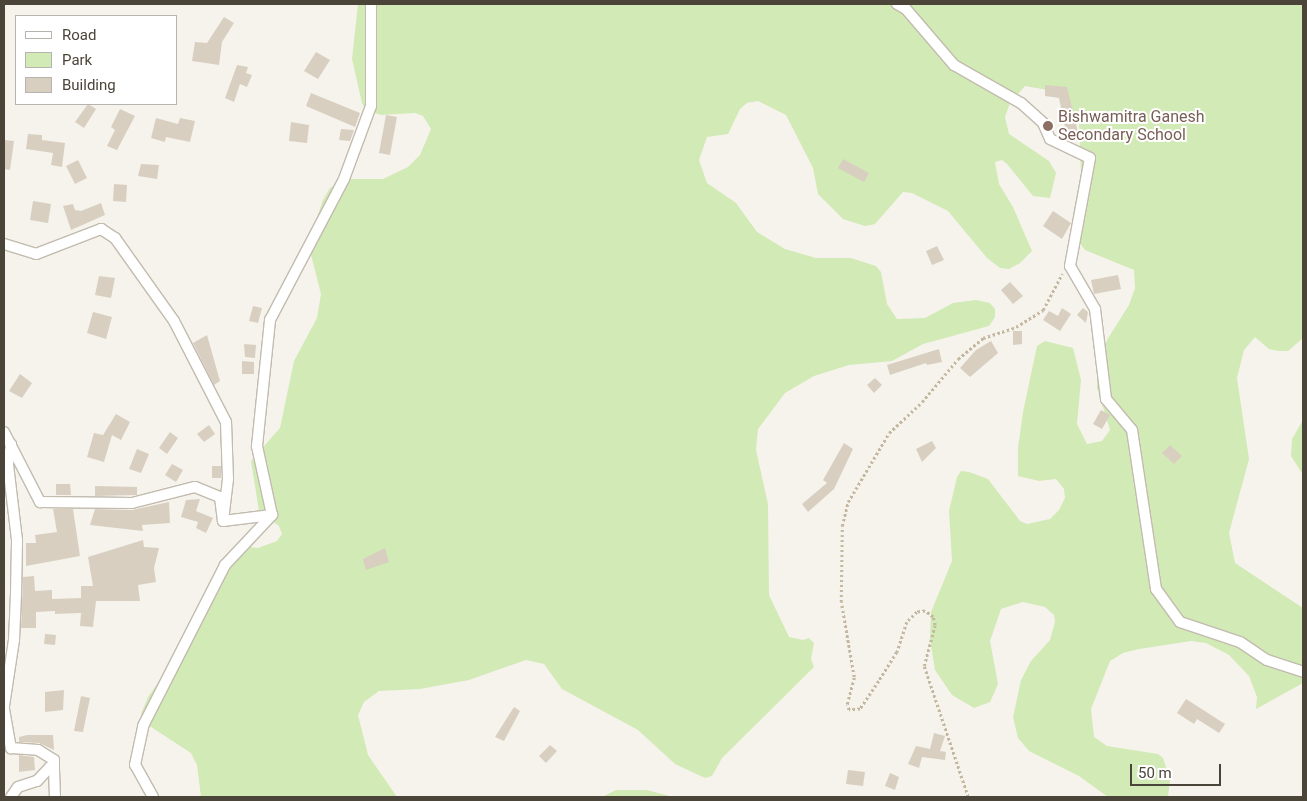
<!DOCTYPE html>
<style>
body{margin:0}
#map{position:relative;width:1307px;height:801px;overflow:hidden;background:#f6f3ec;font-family:Roboto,sans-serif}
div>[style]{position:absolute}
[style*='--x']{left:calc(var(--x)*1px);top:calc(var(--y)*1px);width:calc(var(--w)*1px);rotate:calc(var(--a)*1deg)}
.green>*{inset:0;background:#d2eab5}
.building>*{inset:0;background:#d8cfc1}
.path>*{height:2.5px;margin-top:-1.25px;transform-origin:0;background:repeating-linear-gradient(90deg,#c4b79f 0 2.5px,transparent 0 5px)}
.roads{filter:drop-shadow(1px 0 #c2bbae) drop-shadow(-1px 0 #c2bbae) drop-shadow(0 1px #c2bbae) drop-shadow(0 -1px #c2bbae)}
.street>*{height:10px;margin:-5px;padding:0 5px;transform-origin:5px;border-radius:5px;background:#fff}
.dots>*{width:14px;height:14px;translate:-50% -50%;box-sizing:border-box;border:2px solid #fff;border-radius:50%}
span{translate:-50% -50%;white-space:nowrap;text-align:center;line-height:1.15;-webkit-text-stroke:4px #fff;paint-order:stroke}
.education-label{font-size:16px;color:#785e54}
.left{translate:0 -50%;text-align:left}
.frame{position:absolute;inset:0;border:5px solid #4b4439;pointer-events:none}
.legend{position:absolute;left:15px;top:15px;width:162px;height:90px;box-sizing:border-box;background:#fff;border:1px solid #b7b4b0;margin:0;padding:6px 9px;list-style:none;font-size:15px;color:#4b4439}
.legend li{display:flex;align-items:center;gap:10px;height:25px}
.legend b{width:25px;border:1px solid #b7b4b0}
.scale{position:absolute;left:1130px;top:764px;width:91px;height:22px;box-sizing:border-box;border:2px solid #4b4439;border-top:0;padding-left:6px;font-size:15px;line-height:18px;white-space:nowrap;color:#4b4439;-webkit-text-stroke:4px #fff;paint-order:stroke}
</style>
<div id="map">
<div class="green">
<div style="clip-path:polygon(358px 4px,1303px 4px,1303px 338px,1288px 351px,1278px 351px,1269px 349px,1255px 337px,1244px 350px,1237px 378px,1249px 459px,1229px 533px,1235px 563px,1303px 608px,1303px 683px,1256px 709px,1257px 697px,1249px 676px,1229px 655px,1206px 643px,1191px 641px,1139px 649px,1123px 653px,1110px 661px,1091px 709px,1094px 737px,1107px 746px,1158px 754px,1163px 758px,1170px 780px,1168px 797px,1108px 797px,1079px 776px,1029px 751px,1018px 738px,1013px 717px,1021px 680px,1031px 661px,1050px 640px,1055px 622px,1054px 615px,1045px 607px,1023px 602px,1001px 609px,990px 641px,998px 684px,990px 702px,974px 708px,952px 695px,935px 670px,930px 639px,931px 612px,952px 561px,949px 511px,957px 477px,961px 471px,969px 472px,988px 479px,1020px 521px,1027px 524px,1050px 519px,1059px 510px,1065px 498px,1064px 489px,1056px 479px,1039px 481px,1018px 476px,1018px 448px,1023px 412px,1037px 346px,1045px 341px,1073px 348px,1081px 380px,1077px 424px,1087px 444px,1102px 441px,1110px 430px,1097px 388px,1097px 372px,1107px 340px,1129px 305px,1135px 288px,1134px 270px,1085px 250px,1076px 238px,1073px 215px,1081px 173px,1079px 124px,1070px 104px,1048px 90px,1025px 86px,1010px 103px,1005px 117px,1009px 134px,1049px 161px,1056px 173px,1050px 198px,1033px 196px,1007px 164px,1002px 160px,995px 162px,999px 184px,1013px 207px,1032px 251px,1020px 263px,1009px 269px,1000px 268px,987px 258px,948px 211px,912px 193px,903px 192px,875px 224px,865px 226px,843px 219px,818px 194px,813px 168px,786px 115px,758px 101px,747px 103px,740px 109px,728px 134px,707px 137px,699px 160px,707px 183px,736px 203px,757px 232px,785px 249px,816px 258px,851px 258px,876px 266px,881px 272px,887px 304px,897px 319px,925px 318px,953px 303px,976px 300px,990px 303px,995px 309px,995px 317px,989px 326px,923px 344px,892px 361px,849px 365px,814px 376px,785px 393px,758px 429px,756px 450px,768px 504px,769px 595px,789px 637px,803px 640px,809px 638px,814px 643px,811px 659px,814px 667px,722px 758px,712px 776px,705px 778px,675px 764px,638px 730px,562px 689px,544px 664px,526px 660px,469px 680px,420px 689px,379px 691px,364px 702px,358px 715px,368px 755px,397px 797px,201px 797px,197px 765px,191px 753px,148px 725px,141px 714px,148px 697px,197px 627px,213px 575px,222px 561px,250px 547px,258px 548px,277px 541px,282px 534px,279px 526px,259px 511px,251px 461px,280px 428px,294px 361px,317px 318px,321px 294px,308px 243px,323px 200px,330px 188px,345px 179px,383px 179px,408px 167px,420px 155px,431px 129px,423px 116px,415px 113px,381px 115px,366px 110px,362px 103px,352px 59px)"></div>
<div style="clip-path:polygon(1303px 420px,1303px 475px,1291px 456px,1292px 439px)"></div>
<div style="clip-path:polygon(616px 790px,647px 790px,673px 797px,602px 797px)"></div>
</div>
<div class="building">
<div style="clip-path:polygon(224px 17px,234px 23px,222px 42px,219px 65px,192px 61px,195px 42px,207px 43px)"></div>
<div style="clip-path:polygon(316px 52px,330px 60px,318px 79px,304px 71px)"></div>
<div style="clip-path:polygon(237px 65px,248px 67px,246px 73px,252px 75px,247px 87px,240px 84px,234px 102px,225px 98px)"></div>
<div style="clip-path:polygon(1045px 85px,1067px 87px,1079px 136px,1067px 137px,1059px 98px,1045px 96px)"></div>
<div style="clip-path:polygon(311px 93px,360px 113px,355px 127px,306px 106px)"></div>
<div style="clip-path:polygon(88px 104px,96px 109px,84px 128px,75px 122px)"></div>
<div style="clip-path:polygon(120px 109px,135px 116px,117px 150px,107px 146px,115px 130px,111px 127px)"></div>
<div style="clip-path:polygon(386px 115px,397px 117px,390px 155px,379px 153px)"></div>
<div style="clip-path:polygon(156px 118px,178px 124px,180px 118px,195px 121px,190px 142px,166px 137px,165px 142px,151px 138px)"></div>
<div style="clip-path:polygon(291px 122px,309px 125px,307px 143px,289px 141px)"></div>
<div style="clip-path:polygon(341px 129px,354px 130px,350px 141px,339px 140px)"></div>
<div style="clip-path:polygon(28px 134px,42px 135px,42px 140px,65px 143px,62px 167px,51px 165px,53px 153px,26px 149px)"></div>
<div style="clip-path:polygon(4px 140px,14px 141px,10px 170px,4px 169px)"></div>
<div style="clip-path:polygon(843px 159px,869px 173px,864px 182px,838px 168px)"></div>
<div style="clip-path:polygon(78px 160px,87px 178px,75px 184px,66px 166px)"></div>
<div style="clip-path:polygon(141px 164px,159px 165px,157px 179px,138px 176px)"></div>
<div style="clip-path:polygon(114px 184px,127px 185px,126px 202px,113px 201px)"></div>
<div style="clip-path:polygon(33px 201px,51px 204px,48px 223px,30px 220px)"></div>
<div style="clip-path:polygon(101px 203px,105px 215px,71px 230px,63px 206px,73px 204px,75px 210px,81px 211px)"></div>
<div style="clip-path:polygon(1053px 211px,1071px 223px,1062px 239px,1043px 226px)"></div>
<div style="clip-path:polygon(937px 246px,944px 260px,932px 265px,926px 251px)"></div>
<div style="clip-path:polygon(1118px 275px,1121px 289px,1094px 294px,1091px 280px)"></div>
<div style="clip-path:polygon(99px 276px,115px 278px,111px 298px,95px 295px)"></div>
<div style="clip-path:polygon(1010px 282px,1023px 296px,1013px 304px,1001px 290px)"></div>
<div style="clip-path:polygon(253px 306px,262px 308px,258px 323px,249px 321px)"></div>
<div style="clip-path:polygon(1062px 308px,1071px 314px,1060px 331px,1043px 320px,1049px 311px,1058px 316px)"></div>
<div style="clip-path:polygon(1083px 308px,1088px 312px,1086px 323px,1077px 315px)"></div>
<div style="clip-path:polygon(93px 312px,112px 317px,106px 339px,87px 333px)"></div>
<div style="clip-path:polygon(1013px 331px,1022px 331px,1022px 344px,1013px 345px)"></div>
<div style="clip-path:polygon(207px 335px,220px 381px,214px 385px,193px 343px)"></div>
<div style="clip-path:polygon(991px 341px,998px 353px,970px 377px,960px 368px,976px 350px)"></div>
<div style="clip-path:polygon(244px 344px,256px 345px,255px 358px,245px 357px)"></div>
<div style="clip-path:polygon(939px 349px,942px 362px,927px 365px,926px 363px,890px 375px,887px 365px)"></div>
<div style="clip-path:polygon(242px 361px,254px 362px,254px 374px,242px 374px)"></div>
<div style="clip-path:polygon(20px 374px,32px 383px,22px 398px,9px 391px)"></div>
<div style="clip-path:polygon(875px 378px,882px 385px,874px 393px,867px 385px)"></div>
<div style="clip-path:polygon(1101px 410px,1110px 415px,1102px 429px,1093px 424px)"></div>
<div style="clip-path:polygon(116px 414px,130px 422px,121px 440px,112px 435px,104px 462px,87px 457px,94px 433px,103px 435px)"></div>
<div style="clip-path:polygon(209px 425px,215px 434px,204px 442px,197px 434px)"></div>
<div style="clip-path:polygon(170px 432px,178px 438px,167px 454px,159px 448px)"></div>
<div style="clip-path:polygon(932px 441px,936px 448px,922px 462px,916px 449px)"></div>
<div style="clip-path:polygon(844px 443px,853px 449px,834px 489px,808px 512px,802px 504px,827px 483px,823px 480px)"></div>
<div style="clip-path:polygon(1170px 445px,1182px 456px,1174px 464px,1162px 453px)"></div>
<div style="clip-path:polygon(137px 449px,149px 454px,141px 473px,129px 469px)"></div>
<div style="clip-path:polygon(172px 464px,183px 470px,176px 482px,165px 475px)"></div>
<div style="clip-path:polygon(212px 466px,221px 466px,221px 478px,212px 478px)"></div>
<div style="clip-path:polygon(56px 484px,70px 484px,71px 495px,56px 495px)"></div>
<div style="clip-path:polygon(95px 486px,137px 487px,137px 495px,95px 496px)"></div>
<div style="clip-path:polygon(200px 499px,196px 511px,213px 518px,206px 533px,196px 528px,198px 522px,181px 517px,186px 500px)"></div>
<div style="clip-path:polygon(169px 502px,170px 523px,142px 525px,143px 531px,90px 525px,95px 509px,132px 510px)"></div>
<div style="clip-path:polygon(53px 509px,73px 509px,80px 556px,26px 566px,26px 543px,36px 543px,35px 535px,57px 532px)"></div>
<div style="clip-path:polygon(143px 540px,144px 547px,159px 548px,154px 568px,156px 582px,138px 585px,140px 601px,96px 601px,93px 627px,80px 626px,81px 613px,55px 614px,55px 611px,36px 612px,36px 628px,21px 628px,23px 577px,34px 576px,35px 591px,52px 590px,52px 599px,81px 598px,81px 586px,93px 586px,88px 557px)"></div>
<div style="clip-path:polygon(385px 548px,389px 562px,366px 570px,363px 559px)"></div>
<div style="clip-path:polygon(45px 634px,56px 635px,55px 645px,44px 644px)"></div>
<div style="clip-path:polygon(64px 690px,63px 710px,45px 712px,45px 692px)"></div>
<div style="clip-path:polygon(81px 696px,90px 698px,83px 732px,74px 731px)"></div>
<div style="clip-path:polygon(1186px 699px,1225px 724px,1219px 733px,1197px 719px,1194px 724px,1177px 713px)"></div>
<div style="clip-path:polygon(514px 707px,520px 711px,504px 741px,495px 737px)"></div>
<div style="clip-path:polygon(934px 733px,945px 736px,940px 751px,946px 752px,945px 760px,922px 757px,919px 768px,908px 764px,916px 746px,930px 749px)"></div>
<div style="clip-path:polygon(27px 735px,53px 735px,54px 750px,39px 743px,19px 742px,19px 737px)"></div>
<div style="clip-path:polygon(550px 745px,557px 751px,546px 763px,539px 756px)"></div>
<div style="clip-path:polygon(19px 755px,34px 757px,35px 770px,19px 772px)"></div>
<div style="clip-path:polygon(848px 770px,865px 772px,863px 786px,846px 784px)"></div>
<div style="clip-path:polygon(890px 773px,899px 777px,895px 790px,885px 786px)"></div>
</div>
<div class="path">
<div style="--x:968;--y:797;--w:138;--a:-108.6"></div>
<div style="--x:924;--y:666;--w:42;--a:-75"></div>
<div style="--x:935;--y:625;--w:8;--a:-104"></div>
<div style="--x:933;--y:617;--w:10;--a:-143"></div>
<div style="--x:925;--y:611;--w:8;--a:173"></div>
<div style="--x:917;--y:612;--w:14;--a:135"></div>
<div style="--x:907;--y:622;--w:32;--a:108"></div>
<div style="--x:897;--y:652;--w:34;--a:122"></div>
<div style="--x:879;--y:681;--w:34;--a:124"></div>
<div style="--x:860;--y:709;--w:11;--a:175"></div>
<div style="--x:849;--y:710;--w:6;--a:-108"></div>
<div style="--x:847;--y:704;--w:28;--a:-75"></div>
<div style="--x:854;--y:677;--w:76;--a:-99.8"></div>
<div style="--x:841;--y:602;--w:76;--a:-89.2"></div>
<div style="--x:842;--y:526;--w:25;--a:-76"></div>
<div style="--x:848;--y:502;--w:80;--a:-59.3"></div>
<div style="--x:889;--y:433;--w:45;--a:-43.2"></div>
<div style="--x:922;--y:402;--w:56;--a:-50.1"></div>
<div style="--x:958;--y:359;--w:33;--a:-40"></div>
<div style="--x:983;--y:338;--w:35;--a:-18"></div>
<div style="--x:1016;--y:327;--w:32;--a:-32"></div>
<div style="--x:1043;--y:310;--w:41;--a:-62.2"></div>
</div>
<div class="roads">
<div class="street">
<div style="--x:897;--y:4;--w:10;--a:29"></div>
<div style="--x:906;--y:9;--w:74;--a:49.4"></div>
<div style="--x:954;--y:65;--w:77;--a:29.6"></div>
<div style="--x:1021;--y:103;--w:30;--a:42"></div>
<div style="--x:1043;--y:123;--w:17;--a:66"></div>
<div style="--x:1050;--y:139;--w:44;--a:25.4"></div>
<div style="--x:1090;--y:158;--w:110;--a:100.5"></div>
<div style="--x:1070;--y:266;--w:50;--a:59.8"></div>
<div style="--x:1095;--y:309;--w:91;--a:83"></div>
<div style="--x:1106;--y:399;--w:40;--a:50"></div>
<div style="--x:1132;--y:430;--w:161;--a:81.4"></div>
<div style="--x:1156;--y:589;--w:41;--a:54"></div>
<div style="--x:1180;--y:622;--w:63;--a:18.4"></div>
<div style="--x:1240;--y:642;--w:32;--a:34"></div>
<div style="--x:1267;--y:660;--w:38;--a:18"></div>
<div style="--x:4;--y:244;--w:34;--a:17"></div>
<div style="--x:36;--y:254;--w:70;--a:-21"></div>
<div style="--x:101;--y:229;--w:17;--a:33"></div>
<div style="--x:115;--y:238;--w:102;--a:54.6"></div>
<div style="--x:174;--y:321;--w:114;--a:62.8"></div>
<div style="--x:226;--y:422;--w:57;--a:88"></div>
<div style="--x:228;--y:479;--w:42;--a:96.8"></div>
<div style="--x:4;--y:432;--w:79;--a:62.8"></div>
<div style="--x:40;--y:502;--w:92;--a:0.6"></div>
<div style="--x:132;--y:503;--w:65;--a:-14.3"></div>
<div style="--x:195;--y:487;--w:27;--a:22"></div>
<div style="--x:220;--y:497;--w:24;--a:83"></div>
<div style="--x:223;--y:521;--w:49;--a:-7"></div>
<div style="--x:272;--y:515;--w:71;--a:-102.3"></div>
<div style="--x:257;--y:446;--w:127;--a:-84.1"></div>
<div style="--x:270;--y:320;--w:159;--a:-62.3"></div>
<div style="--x:344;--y:179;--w:78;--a:-69.7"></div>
<div style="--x:371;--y:106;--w:102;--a:-90"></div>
<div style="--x:4;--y:706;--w:67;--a:-81.4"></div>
<div style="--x:14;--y:640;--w:46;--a:-87.5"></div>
<div style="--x:16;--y:594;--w:54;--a:-88.9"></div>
<div style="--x:17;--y:540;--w:77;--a:-96.8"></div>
<div style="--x:8;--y:464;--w:20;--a:-81"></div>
<div style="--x:4;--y:709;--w:40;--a:80"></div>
<div style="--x:11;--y:748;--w:27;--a:4"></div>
<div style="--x:38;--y:750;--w:19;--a:32"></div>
<div style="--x:54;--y:760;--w:9;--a:90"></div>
<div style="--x:11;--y:797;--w:12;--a:-55"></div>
<div style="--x:18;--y:787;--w:20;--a:-18"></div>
<div style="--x:37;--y:781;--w:19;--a:-47"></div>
<div style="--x:50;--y:767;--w:4;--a:27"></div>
<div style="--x:54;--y:769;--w:28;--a:88"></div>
<div style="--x:153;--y:797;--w:37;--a:-119"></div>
<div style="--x:135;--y:765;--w:40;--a:-78"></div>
<div style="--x:143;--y:726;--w:181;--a:-63"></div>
<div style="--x:225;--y:565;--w:69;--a:-46.8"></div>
</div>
</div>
<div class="dots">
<div style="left:1048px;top:126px;background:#8d6e63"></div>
</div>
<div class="education-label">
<span class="left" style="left:1058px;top:126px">Bishwamitra Ganesh<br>Secondary School</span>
</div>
<div class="frame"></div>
<ul class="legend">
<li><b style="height:6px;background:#fff"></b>Road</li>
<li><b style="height:14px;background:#d2eab5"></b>Park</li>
<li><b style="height:14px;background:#d8cfc1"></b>Building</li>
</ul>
<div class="scale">50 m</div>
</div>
